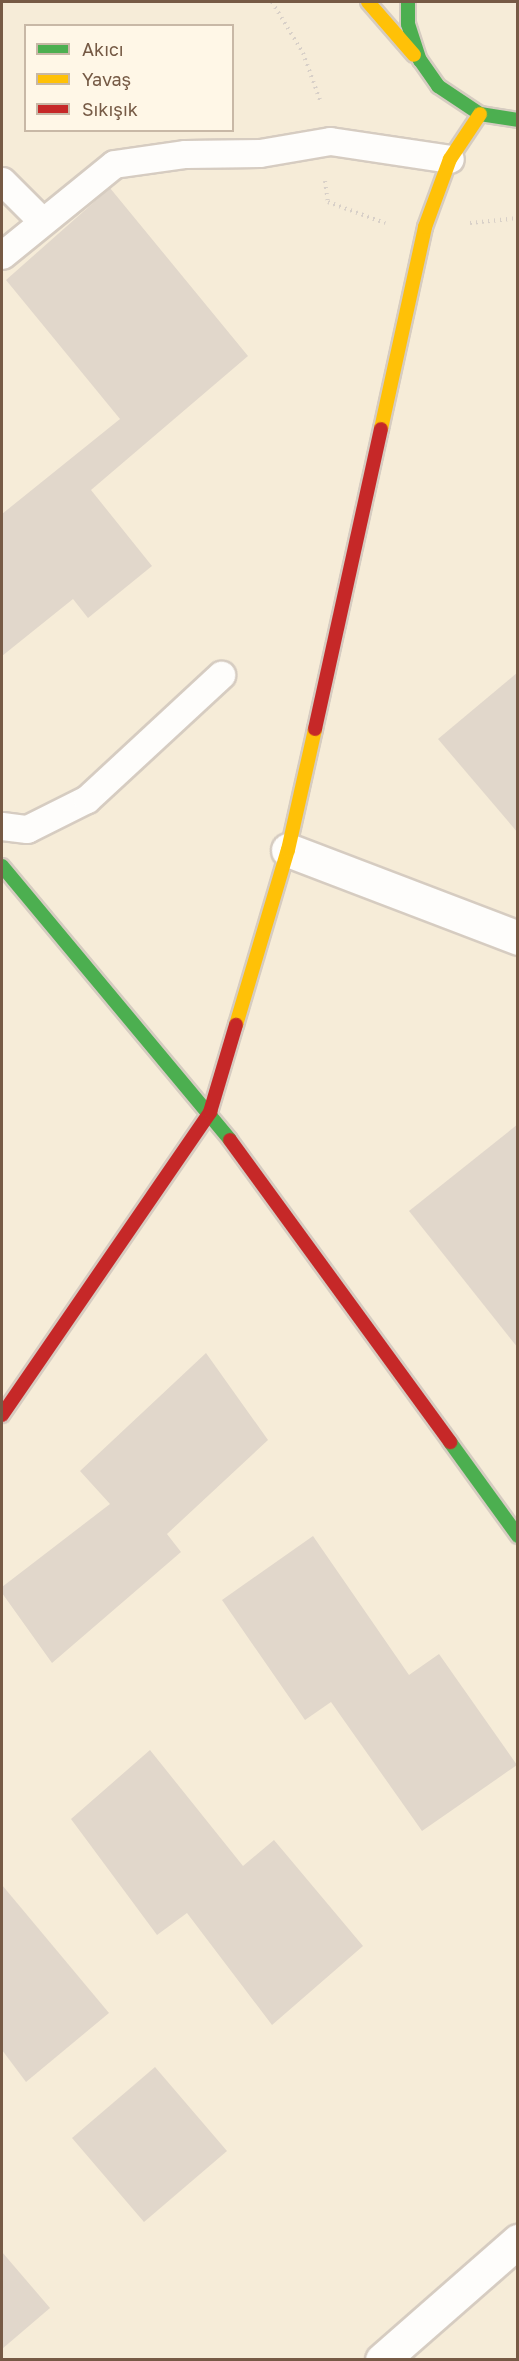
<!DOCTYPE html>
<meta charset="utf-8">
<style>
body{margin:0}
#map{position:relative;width:519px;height:2361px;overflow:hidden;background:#f7f1e6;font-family:"Golos Text",sans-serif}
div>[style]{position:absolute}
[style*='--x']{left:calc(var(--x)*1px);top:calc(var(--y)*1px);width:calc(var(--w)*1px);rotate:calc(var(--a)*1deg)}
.residential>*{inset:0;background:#f6ecd8}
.building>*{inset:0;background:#e1d7cb}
.path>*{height:4px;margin-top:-2px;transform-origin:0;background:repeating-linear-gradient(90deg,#d8d0c8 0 1.5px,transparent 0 6px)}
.roads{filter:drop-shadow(2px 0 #d6ccc1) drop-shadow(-2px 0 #d6ccc1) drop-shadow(0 2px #d6ccc1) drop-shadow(0 -2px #d6ccc1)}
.lane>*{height:27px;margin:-13.5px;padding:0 13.5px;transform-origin:13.5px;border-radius:13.5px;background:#fefdfb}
.street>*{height:33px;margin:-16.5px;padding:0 16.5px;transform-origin:16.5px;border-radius:16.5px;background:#fefdfb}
.fast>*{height:14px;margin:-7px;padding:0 7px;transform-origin:7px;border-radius:7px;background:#4caf50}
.slow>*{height:14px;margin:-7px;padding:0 7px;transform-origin:7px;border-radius:7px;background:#ffc107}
.jam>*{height:14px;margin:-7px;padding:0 7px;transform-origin:7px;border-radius:7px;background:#c62828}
span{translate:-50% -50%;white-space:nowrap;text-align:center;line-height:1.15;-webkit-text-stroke:5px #fff7e7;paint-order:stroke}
.frame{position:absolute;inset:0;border:3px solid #765a45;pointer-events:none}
.legend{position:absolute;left:24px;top:24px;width:210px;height:108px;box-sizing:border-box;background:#fff7e7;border:2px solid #c8b8a6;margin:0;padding:8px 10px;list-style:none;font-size:18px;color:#765a45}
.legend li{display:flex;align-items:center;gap:12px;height:30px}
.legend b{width:30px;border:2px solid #c8b8a6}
</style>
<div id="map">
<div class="residential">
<div style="clip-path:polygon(evenodd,2px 2px,517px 2px,517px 2359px,2px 2359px,2px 2px,26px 26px,232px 26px,232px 130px,26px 130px,26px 26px)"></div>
</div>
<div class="building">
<div style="clip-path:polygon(110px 188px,248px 356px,91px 490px,152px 566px,88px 618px,73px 599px,2px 656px,2px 514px,120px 419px,6px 280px)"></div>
<div style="clip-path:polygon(518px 672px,518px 833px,438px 739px)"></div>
<div style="clip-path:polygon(518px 1124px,518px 1348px,409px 1211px)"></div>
<div style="clip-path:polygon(206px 1353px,268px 1440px,167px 1534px,181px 1552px,52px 1663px,2px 1593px,2px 1587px,110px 1504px,80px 1471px)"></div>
<div style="clip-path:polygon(313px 1536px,409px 1675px,439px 1654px,517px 1765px,422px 1831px,331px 1702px,305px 1720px,222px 1600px)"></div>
<div style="clip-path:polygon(150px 1750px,243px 1866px,274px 1840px,363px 1946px,272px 2025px,187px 1913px,157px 1935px,71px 1819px)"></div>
<div style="clip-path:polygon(2px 1885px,109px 2013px,26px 2082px,2px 2050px)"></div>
<div style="clip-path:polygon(155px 2067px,227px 2151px,144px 2222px,72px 2138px)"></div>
<div style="clip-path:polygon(2px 2252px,50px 2308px,2px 2349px)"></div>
</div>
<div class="path">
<div style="--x:272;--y:2;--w:60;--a:58.7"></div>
<div style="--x:303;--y:53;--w:53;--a:70.2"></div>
<div style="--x:325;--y:181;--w:21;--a:82"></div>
<div style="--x:328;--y:202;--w:61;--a:20.2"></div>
<div style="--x:470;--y:223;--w:48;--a:-5.9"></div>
</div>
<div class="roads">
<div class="lane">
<div style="--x:2;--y:181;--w:57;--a:45"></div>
<div style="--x:2;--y:255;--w:144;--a:-39.1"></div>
<div style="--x:114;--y:164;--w:72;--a:-8"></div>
<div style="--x:185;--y:154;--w:75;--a:-0.8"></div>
<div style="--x:260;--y:153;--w:71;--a:-9.7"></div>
<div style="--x:330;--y:141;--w:121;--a:8.5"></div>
<div style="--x:2;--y:826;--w:25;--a:7"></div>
<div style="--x:27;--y:829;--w:67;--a:-26.6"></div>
<div style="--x:87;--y:799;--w:183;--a:-42.8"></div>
</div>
<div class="street">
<div style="--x:288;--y:850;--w:246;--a:20.9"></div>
<div style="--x:382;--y:2360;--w:181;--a:-41.2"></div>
</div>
<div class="fast">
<div style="--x:408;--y:2;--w:22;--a:90"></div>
<div style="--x:408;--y:24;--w:38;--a:72"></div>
<div style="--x:420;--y:60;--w:32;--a:55"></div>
<div style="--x:438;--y:86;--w:50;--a:33.7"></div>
<div style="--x:480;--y:114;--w:38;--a:9"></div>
<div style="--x:2;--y:866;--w:356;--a:50.2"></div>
<div style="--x:450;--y:1442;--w:116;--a:54.1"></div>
</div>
<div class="slow">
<div style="--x:368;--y:2;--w:70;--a:49"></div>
<div style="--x:381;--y:429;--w:207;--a:-77.7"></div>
<div style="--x:425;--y:227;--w:72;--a:-69.8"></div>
<div style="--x:450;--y:159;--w:54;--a:-56.3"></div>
<div style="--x:236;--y:1025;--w:183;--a:-73.5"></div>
<div style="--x:288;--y:850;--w:124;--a:-77.4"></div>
</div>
<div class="jam">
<div style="--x:315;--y:729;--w:307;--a:-77.6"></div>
<div style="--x:230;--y:1140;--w:374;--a:53.9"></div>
<div style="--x:2;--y:1415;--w:368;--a:-55.5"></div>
<div style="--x:210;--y:1112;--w:91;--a:-73.4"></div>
</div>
</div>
<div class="frame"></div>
<ul class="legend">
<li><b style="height:8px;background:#4caf50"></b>Akıcı</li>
<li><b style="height:8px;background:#ffc107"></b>Yavaş</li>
<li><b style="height:8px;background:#c62828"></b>Sıkışık</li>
</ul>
</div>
